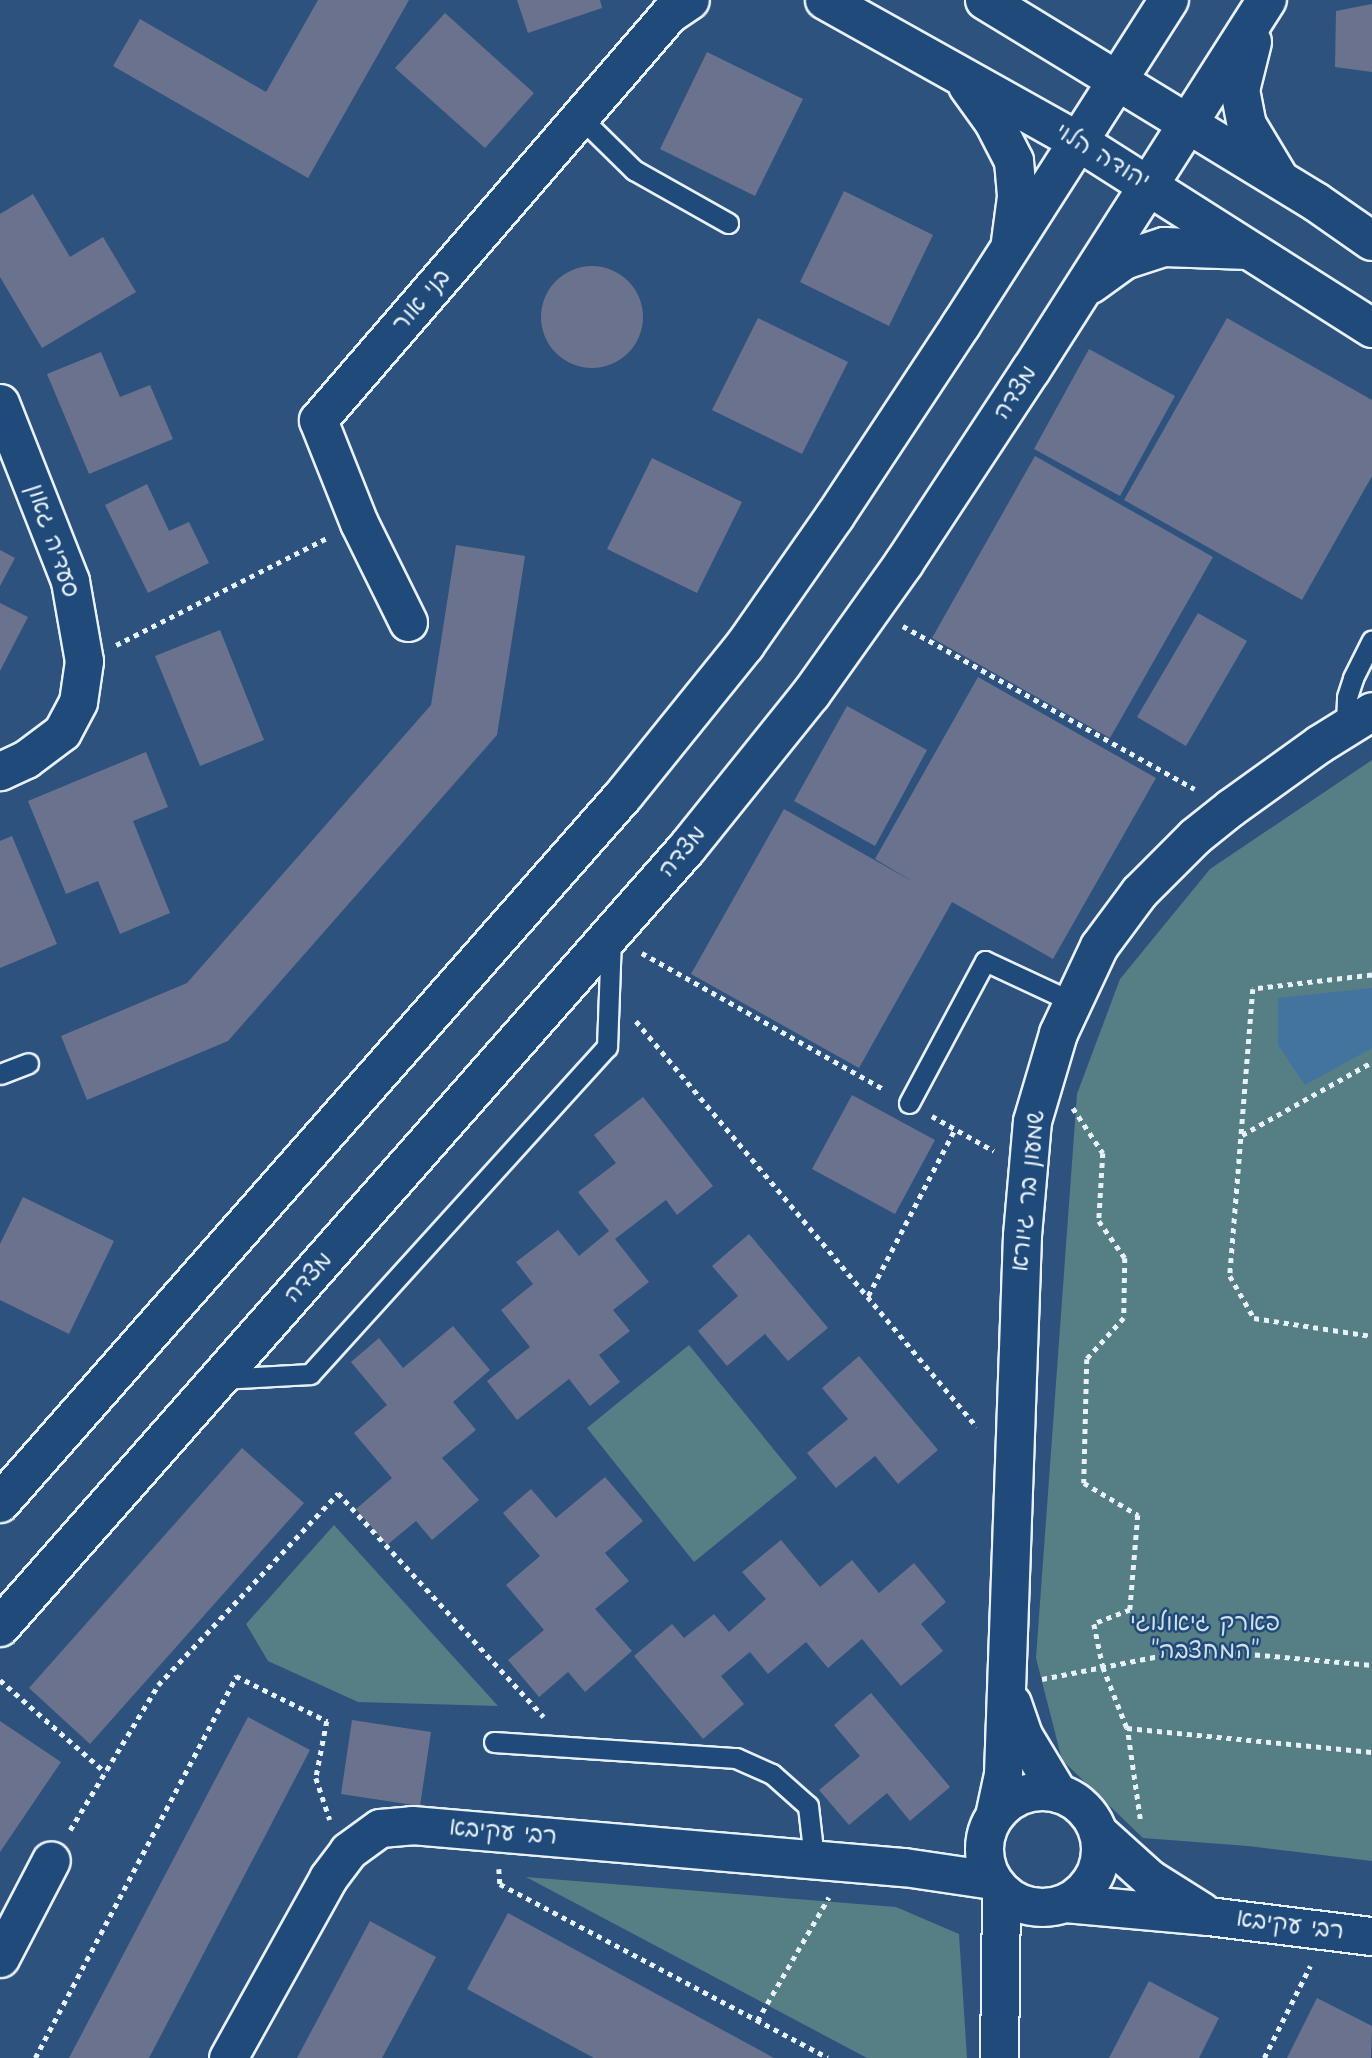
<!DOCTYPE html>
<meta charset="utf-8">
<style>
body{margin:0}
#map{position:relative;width:1372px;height:2058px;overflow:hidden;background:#2e527e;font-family:Kalam,"Playpen Sans Hebrew",sans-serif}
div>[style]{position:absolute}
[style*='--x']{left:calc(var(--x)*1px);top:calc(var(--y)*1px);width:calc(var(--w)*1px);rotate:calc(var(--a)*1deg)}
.green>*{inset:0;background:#557e85}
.water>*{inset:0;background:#4374a0}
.building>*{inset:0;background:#6b728d}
.round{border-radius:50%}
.path>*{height:4.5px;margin-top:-2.25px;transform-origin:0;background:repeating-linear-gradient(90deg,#e8f1f8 0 5px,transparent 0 10px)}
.roads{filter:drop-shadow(2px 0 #e8f1f8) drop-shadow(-2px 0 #e8f1f8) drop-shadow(0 2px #e8f1f8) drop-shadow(0 -2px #e8f1f8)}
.lane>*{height:19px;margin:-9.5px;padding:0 9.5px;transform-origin:9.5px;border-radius:9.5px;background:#1f4a7a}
.street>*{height:37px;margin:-18.5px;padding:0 18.5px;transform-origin:18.5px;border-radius:18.5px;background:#1f4a7a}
.street>.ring{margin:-18.5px;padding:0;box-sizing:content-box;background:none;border:37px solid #1f4a7a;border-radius:50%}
.secondary>*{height:38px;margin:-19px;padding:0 19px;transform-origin:19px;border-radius:19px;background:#1f4a7a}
span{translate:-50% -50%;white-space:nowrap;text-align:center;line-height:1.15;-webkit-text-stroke:5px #1f4a7a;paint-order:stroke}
.street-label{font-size:24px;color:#e8f1f8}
.park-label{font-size:24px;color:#d2e0e7}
</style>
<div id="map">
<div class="green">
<div style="clip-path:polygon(1372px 760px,1372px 1861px,1248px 1846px,1143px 1838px,1062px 1760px,1036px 1658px,1077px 1094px,1120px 979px,1210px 869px)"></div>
<div style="clip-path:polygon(689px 1345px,797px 1478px,694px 1562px,587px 1428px)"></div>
<div style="clip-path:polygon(334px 1525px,498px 1706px,358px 1702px,268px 1661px,246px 1624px)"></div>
<div style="clip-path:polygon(526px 1877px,896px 1907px,959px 1934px,967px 2058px,867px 2058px)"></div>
</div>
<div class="water">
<div style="clip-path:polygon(1372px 988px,1372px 1048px,1305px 1085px,1278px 1045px,1278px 998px)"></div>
</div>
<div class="building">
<div style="clip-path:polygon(318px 0,409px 0,308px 178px,113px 66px,140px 19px,266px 92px)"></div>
<div style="clip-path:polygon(517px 0,600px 0,602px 8px,528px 33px)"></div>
<div style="clip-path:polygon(1372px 4px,1372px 72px,1335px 67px,1336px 11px)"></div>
<div style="clip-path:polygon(445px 13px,534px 93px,485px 148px,395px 68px)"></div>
<div style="clip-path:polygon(707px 52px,803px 99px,755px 196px,660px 149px)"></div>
<div style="clip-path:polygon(844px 191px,933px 235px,889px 326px,800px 282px)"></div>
<div style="clip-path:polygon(33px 194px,70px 257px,103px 237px,136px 292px,42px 348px,0 277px,0 214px)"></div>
<div class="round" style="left:541px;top:266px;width:102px;height:102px"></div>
<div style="clip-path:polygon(758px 318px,848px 362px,802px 454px,712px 410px)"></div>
<div style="clip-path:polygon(1227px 318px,1372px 400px,1372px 476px,1302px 600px,1124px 500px)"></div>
<div style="clip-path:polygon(1089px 349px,1175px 396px,1120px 496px,1034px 449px)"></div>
<div style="clip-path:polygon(101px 352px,120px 397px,150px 385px,173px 439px,89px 474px,47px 374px)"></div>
<div style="clip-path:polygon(1035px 456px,1213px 557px,1110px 738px,932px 638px)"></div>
<div style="clip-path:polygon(652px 458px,742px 502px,697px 593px,607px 549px)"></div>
<div style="clip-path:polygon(147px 484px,169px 531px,189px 522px,209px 563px,148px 593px,105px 505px)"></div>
<div style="clip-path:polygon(456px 545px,525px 556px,497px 735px,228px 1041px,87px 1100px,61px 1036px,187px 983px,431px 705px)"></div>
<div style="clip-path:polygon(0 550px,15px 558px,0 586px)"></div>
<div style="clip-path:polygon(0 603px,28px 617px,0 671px)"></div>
<div style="clip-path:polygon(1198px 613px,1247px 641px,1186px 746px,1137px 717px)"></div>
<div style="clip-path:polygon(220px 630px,264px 740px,200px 766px,155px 656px)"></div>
<div style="clip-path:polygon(978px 677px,1156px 778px,1053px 959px,952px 902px,859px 1068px,691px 974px,784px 809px,917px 884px,875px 859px)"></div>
<div style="clip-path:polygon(847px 706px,927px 750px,875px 846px,794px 801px)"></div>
<div style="clip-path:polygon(146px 752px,168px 807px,133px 821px,170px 913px,120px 934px,98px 881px,66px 894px,28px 801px)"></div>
<div style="clip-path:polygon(12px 836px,57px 944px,0 968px,0 841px)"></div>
<div style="clip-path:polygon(852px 1095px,935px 1140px,895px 1214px,812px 1169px)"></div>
<div style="clip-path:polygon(643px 1097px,713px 1186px,677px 1215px,666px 1200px,615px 1239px,649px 1282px,613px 1310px,630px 1331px,599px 1355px,620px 1382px,590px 1406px,569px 1379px,517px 1420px,487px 1381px,530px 1347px,501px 1310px,533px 1284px,516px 1262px,558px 1230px,579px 1256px,609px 1231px,578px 1192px,616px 1163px,594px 1135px)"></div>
<div style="clip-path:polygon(23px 1197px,114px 1241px,69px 1334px,0 1300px,0 1244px)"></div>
<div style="clip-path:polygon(749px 1234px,828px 1328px,788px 1361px,765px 1334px,727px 1366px,698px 1331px,738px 1296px,712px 1266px)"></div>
<div style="clip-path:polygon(453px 1326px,490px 1370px,453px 1402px,476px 1430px,442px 1458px,479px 1500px,432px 1540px,416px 1521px,387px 1545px,356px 1509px,392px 1478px,354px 1433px,387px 1405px,351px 1362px,379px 1338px,403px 1368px)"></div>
<div style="clip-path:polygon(859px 1356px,938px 1450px,898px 1484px,875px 1456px,836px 1488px,807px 1453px,848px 1419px,822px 1388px)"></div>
<div style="clip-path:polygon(242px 1448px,304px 1503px,90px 1744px,29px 1688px)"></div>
<div style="clip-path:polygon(605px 1477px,643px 1521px,605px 1553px,629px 1581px,595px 1609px,632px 1651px,585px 1692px,568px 1672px,539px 1697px,508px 1660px,544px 1630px,506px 1585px,540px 1556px,503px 1513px,531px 1489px,556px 1518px)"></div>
<div style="clip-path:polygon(781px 1540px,820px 1587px,852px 1560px,879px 1593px,914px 1563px,946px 1602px,921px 1624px,943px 1651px,901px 1686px,862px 1639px,828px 1668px,806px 1642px,768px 1674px,750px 1652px,721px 1676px,744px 1704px,703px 1739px,634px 1656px,672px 1624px,684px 1638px,714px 1614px,729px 1632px,766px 1599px,742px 1572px)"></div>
<div style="clip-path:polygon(871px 1693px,950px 1787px,910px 1821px,887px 1793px,849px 1825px,819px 1790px,860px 1756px,834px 1725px)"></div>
<div style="clip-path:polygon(248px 1717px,310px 1750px,149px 2058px,69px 2058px)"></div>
<div style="clip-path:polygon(352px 1720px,431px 1732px,420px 1806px,341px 1794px)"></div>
<div style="clip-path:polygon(0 1721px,61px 1762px,0 1852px)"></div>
<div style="clip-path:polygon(508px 1913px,774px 2058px,594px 2058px,467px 1989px)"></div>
<div style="clip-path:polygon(370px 1921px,436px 1957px,382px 2058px,297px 2058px)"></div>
<div style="clip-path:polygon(1149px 1981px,1219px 2018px,1199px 2058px,1109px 2058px)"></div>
<div style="clip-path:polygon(1317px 1998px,1372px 2026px,1371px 2058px,1287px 2058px)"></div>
</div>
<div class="path">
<div style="--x:903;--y:626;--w:334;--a:29.2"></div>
<div style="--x:116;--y:645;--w:237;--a:-26.9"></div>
<div style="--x:642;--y:953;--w:279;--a:29.4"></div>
<div style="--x:1372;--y:975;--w:120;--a:173.3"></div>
<div style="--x:1253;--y:989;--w:288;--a:94.6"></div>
<div style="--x:1230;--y:1276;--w:48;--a:60.3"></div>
<div style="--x:1254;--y:1318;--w:119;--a:8.7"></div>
<div style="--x:636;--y:1021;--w:530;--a:49.97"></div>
<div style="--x:1073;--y:1108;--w:54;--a:56.3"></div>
<div style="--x:1103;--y:1153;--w:68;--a:93.4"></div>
<div style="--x:1099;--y:1221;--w:45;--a:54.9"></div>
<div style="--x:1125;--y:1258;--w:60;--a:91"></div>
<div style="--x:1124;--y:1318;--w:55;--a:132.1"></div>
<div style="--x:1087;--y:1359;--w:124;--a:91.4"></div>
<div style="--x:1084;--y:1483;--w:63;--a:30.7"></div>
<div style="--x:1138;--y:1515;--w:95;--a:94.8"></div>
<div style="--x:1130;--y:1610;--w:39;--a:159"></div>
<div style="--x:1094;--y:1624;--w:44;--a:78.2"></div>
<div style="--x:1103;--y:1667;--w:66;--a:68.5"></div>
<div style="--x:932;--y:1116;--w:71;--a:29.4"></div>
<div style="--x:1242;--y:1135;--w:149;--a:-29.3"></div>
<div style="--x:868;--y:1296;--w:188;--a:-62.5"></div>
<div style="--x:1042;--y:1679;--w:156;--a:-11.1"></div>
<div style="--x:1195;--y:1649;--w:178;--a:5.2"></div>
<div style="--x:0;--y:1680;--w:140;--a:41.2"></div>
<div style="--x:1140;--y:1819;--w:92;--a:-98.1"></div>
<div style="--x:1127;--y:1728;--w:246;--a:5.6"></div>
<div style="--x:70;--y:1830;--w:170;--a:-58.7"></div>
<div style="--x:158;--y:1685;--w:263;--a:-46.8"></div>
<div style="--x:338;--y:1493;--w:304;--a:47.4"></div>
<div style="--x:499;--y:1869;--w:15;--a:86"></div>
<div style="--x:500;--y:1884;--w:371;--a:27.9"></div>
<div style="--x:757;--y:2021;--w:143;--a:-59.9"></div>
<div style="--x:35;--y:2058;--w:432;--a:-62.2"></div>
<div style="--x:236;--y:1676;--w:102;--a:26.3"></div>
<div style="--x:327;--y:1721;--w:58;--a:100.9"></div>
<div style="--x:316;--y:1778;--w:44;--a:71.6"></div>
<div style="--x:1264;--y:2058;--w:103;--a:-63.4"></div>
</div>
<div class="roads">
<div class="lane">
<div style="--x:580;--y:117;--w:76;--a:44.5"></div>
<div style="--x:634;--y:170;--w:108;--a:29.4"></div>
<div style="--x:1346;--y:727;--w:30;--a:-88"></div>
<div style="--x:1347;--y:697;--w:20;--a:-72"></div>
<div style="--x:1353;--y:678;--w:42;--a:-63.4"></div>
<div style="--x:0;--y:1074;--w:30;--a:-21"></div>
<div style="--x:909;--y:1103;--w:161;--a:-61.8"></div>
<div style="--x:985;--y:961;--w:97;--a:25"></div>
<div style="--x:221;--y:1379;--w:89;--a:-3.2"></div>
<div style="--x:310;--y:1374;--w:442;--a:-47.8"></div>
<div style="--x:607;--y:1047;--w:108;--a:-87.9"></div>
<div style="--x:494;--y:1742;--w:243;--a:3.8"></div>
<div style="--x:736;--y:1758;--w:39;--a:24"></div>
<div style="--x:772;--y:1774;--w:48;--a:41.6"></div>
<div style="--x:808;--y:1806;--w:53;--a:83.5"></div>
</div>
<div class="street">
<div style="--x:0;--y:403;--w:191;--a:68.5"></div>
<div style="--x:70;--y:581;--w:81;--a:80.1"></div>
<div style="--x:84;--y:661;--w:41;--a:98.3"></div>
<div style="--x:78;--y:702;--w:34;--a:118"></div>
<div style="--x:62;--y:732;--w:45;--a:143.1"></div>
<div style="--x:26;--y:759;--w:29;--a:155"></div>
<div style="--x:408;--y:622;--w:110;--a:-116.3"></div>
<div style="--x:359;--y:523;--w:111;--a:-111.7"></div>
<div style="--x:318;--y:420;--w:537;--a:-49.16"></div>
<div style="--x:669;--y:14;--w:25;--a:-34"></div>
<div style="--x:1012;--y:1703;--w:34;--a:71"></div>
<div style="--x:1023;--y:1735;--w:68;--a:58.9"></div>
<div class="ring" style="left:984px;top:1791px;width:79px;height:79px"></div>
<div style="--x:994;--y:1816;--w:43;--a:-77.9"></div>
<div style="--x:1003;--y:1774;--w:539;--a:-87.98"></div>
<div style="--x:1022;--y:1235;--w:114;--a:-85"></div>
<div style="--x:1032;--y:1121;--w:92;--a:-73.5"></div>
<div style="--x:1058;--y:1033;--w:96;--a:-64.8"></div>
<div style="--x:1099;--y:946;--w:67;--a:-53.5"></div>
<div style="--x:1139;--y:892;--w:79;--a:-45"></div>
<div style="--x:1195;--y:836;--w:45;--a:-38.7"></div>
<div style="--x:1230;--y:808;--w:110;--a:-35.7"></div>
<div style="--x:1319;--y:744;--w:62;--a:-31.9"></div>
<div style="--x:1098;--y:1832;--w:69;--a:42"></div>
<div style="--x:1149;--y:1878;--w:62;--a:32.4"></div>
<div style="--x:1065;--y:1903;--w:144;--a:5.2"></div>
<div style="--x:1208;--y:1916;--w:165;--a:7"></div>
<div style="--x:0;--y:1958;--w:110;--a:-62.5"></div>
<div style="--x:228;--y:2058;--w:206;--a:-60.9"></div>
<div style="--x:328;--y:1878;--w:34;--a:-53"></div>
<div style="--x:348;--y:1851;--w:39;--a:-36"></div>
<div style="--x:380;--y:1828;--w:32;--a:-5"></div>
<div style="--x:412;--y:1825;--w:494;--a:4.9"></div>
<div style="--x:904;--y:1867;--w:89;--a:8.4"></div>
<div style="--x:999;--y:2058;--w:167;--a:-89.3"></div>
</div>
<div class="secondary">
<div style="--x:825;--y:0;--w:291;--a:29.2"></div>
<div style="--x:1079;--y:142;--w:347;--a:32.4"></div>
<div style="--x:985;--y:0;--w:388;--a:31.4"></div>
<div style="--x:1316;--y:202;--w:68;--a:34.9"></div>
<div style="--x:1252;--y:42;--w:49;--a:104"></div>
<div style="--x:1240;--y:90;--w:36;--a:79"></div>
<div style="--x:1247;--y:125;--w:58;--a:59"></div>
<div style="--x:968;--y:86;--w:44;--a:54.2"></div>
<div style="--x:994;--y:122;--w:44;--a:62.9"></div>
<div style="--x:1014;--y:161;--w:36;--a:85"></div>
<div style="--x:1017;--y:197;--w:45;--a:97.6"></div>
<div style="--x:1091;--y:284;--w:41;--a:-36"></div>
<div style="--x:1124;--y:260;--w:42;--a:-18"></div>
<div style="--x:1164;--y:247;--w:84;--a:2"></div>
<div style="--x:0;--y:1503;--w:944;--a:-48.61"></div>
<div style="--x:624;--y:795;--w:193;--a:-51.1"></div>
<div style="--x:745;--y:645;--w:157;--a:-55.1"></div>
<div style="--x:835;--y:516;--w:229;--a:-56.6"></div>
<div style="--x:961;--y:325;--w:386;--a:-57.4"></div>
<div style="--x:0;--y:1627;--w:1039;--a:-48.59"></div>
<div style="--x:687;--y:848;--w:198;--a:-51.2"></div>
<div style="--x:811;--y:694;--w:161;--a:-54.6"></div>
<div style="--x:904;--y:563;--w:231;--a:-56.7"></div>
<div style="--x:1031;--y:370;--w:439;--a:-57.5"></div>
</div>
</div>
<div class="street-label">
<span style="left:1102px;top:157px;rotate:31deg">יהודה הלוי</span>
<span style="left:422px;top:301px;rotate:-49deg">בני אור</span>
<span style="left:1016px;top:393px;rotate:-57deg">מצדה</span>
<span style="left:52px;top:541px;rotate:71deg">סעדיה גאון</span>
<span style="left:683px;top:852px;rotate:-50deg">מצדה</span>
<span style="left:1029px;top:1191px;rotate:-84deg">שמעון בר גיורא</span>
<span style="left:309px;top:1278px;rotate:-48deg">מצדה</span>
<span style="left:503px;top:1833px;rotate:5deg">רבי עקיבא</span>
<span style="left:1290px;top:1926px;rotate:7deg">רבי עקיבא</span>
</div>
<div class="park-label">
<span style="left:1205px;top:1638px">פארק גיאולוגי<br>"המחצבה"</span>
</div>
</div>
